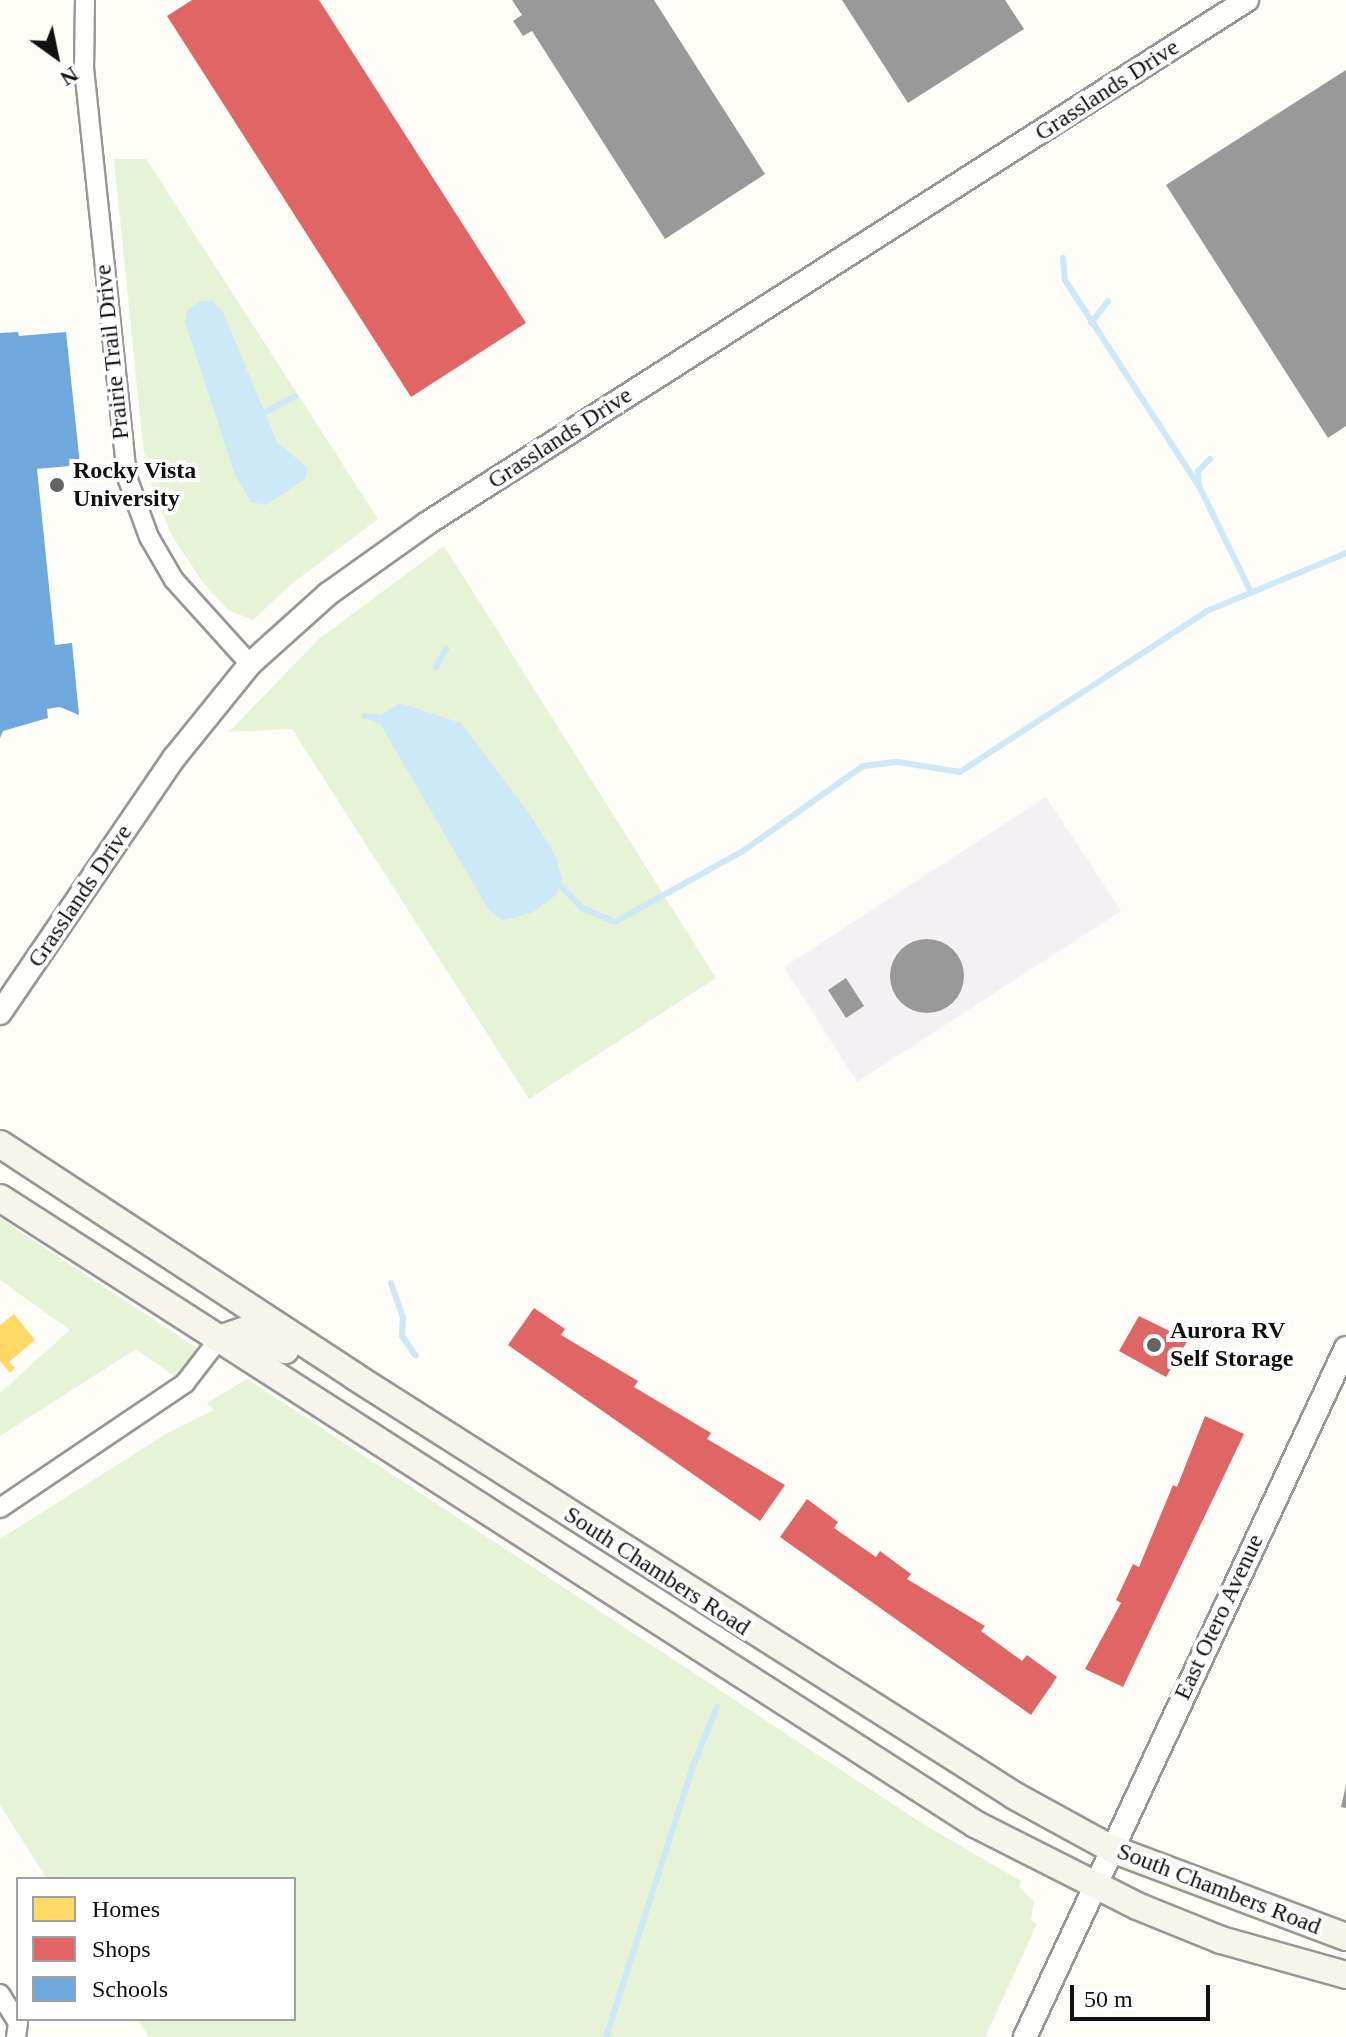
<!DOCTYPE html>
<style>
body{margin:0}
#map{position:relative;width:1346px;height:2037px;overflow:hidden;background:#fdfcf7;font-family:"Times New Roman",serif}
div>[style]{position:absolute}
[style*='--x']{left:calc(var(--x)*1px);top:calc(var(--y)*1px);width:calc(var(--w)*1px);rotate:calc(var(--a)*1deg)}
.industrial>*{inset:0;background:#f5f0f3}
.green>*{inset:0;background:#e7f3d7}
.water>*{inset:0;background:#cde8f7}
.homes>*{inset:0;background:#ffd966}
.shops>*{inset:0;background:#e06666}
.schools>*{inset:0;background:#6fa8dc}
.industry>*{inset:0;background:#999}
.round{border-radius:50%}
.stream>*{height:6px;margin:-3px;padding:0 3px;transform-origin:3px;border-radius:3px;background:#cde8f7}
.roads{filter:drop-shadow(2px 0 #979795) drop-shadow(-2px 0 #979795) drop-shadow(0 2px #979795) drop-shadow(0 -2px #979795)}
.minor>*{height:18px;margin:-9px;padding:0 9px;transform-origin:9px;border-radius:9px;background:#fffffe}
.tertiary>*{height:22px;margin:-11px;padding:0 11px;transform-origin:11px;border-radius:11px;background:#fffffe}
.secondary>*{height:26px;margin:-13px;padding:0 13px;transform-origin:13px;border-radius:13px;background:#f6f4eb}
.dots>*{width:22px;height:22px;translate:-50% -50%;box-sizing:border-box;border:4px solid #fff;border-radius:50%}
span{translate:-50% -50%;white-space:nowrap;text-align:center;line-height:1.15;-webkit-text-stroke:8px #fff;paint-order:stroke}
.street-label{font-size:24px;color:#111}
.poi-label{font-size:24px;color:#111;font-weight:700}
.left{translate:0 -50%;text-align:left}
.legend{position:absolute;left:16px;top:1877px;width:280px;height:144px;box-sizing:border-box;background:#fff;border:2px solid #a0a0a0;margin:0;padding:10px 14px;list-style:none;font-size:24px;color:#111}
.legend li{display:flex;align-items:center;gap:16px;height:40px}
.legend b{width:40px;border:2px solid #a0a0a0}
.north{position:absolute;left:16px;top:16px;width:80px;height:80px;-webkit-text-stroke:6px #fff;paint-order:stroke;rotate:147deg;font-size:22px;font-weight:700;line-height:32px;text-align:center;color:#111}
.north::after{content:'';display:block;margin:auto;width:28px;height:36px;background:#111;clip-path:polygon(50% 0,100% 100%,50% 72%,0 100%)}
.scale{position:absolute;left:1070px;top:1985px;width:140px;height:36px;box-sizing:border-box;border:4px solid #111;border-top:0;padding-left:10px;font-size:24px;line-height:28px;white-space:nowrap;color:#111;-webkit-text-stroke:6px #fff;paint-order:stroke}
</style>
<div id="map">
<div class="industrial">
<div style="clip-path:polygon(1046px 797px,1121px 911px,857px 1082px,784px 967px)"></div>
</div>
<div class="green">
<div style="clip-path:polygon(114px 159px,146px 159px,378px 519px,290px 585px,253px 620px,228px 610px,204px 584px,172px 536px,154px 495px,143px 447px)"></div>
<div style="clip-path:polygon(444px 546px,716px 978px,529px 1099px,292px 729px,229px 732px,320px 638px)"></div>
<div style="clip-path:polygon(0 1218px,19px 1231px,206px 1354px,185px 1377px,174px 1376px,136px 1349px,0 1436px,0 1393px,70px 1330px,0 1280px)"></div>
<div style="clip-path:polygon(247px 1379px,923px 1824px,1021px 1881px,1019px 1887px,1034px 1902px,1031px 1920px,1037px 1924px,985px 2037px,149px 2037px,137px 2019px,294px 2019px,294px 1879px,47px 1879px,0 1805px,0 1539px,166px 1434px,214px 1410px,207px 1403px)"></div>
</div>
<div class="water">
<div style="clip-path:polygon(201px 301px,212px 301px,222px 310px,277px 442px,308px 468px,305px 479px,266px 505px,251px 502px,235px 475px,185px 322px,187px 310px)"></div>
<div style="clip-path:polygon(400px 703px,461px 723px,533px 819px,556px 857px,562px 879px,556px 895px,533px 912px,503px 921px,488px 909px,379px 722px,361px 718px,363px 713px,381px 715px)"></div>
</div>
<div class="homes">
<div style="clip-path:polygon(14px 1314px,35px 1340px,9px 1362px,15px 1368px,10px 1373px,0 1361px,0 1325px)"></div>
</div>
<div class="shops">
<div style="clip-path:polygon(192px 0,319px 0,526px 323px,411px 397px,167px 16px)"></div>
<div style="clip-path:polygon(534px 1308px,565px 1329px,561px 1335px,638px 1381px,634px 1387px,711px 1433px,707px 1439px,785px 1485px,760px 1521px,508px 1345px)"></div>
<div style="clip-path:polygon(1139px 1316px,1188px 1340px,1166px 1377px,1119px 1351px)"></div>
<div style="clip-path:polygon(1205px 1416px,1244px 1434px,1123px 1687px,1085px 1669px,1121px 1603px,1116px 1600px,1133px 1564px,1139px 1567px,1173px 1485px,1177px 1487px)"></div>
<div style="clip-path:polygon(807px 1499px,838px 1522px,834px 1528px,876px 1557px,880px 1551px,911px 1574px,907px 1579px,985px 1626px,981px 1631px,1022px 1661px,1027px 1655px,1057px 1677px,1031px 1715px,780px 1537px)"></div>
</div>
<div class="schools">
<div style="clip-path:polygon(18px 332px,19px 336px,66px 332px,80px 465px,37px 469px,55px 645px,72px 643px,79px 715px,60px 707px,47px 709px,48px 718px,3px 731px,0 738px,0 333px)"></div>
</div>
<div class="industry">
<div style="clip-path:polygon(512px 0,654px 0,765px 174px,665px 239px,532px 31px,523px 36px,513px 21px,522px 15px)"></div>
<div style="clip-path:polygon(842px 0,1005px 0,1024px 29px,908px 103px)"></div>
<div style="clip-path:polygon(1346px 70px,1346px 426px,1328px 438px,1166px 185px)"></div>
<div class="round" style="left:890px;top:939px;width:74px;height:74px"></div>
<div style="clip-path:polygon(846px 978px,864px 1006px,846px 1018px,828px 990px)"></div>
<div style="clip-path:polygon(1346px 1785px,1346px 1808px,1341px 1807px)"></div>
</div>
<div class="stream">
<div style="--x:1063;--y:258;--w:22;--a:85"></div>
<div style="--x:1065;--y:280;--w:246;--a:57"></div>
<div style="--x:1091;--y:323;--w:28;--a:-52"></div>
<div style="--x:259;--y:416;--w:41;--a:-29.1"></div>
<div style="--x:1210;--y:459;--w:17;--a:135"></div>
<div style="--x:1198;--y:471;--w:15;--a:86"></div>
<div style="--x:1199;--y:486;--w:118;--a:63.9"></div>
<div style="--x:436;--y:667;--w:21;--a:-61"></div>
<div style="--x:556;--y:881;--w:37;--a:46"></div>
<div style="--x:582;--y:908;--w:36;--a:23"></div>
<div style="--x:615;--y:922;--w:146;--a:-29"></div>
<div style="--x:743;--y:851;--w:147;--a:-35.3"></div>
<div style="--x:863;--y:766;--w:35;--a:-7"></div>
<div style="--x:898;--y:762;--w:63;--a:9.2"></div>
<div style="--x:960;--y:772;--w:295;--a:-33.1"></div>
<div style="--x:1207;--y:611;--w:151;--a:-22.6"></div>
<div style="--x:391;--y:1283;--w:36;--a:71"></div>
<div style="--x:403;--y:1317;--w:19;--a:93"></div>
<div style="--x:402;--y:1336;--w:24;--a:55"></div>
<div style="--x:606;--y:2037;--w:285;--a:-72.2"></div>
<div style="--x:693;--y:1766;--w:64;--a:-67.9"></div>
</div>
<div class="roads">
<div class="minor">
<div style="--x:85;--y:0;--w:68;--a:90.8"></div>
<div style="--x:84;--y:68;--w:411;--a:84"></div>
<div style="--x:127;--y:477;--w:64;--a:69.9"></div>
<div style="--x:149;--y:537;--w:50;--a:59.8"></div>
<div style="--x:174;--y:580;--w:113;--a:47.9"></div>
<div style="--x:0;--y:1508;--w:223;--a:-34"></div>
<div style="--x:185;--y:1383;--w:56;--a:-52.3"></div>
<div style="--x:0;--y:1994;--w:34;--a:58"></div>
<div style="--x:18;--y:2023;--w:14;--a:98"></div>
</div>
<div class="tertiary">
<div style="--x:0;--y:1013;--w:309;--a:-55.7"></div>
<div style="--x:174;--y:758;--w:121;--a:-51"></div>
<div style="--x:250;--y:664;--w:105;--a:-41.9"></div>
<div style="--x:328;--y:594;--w:120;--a:-35.5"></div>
<div style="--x:426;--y:524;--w:974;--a:-32.55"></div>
<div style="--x:1025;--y:2037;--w:760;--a:-65.02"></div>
</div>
<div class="secondary">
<div style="--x:0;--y:1144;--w:423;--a:33.2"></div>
<div style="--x:354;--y:1376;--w:783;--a:32.43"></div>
<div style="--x:1015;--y:1796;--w:111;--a:28.7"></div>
<div style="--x:1112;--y:1849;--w:250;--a:20.6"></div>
<div style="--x:0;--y:1198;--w:1159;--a:32.7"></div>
<div style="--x:975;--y:1824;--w:182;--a:26.8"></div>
<div style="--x:1137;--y:1906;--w:91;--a:22"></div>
<div style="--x:1221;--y:1940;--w:130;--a:15.6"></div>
<div style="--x:219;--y:1339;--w:28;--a:-19"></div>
<div style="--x:245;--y:1330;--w:45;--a:26.6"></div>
</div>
</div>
<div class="dots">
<div style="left:57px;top:485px;background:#646362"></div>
<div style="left:1154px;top:1345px;background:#646362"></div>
</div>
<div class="street-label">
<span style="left:1107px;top:90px;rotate:-33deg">Grasslands Drive</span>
<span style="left:112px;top:352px;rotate:-96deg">Prairie Trail Drive</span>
<span style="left:560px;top:438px;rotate:-33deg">Grasslands Drive</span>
<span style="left:80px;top:896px;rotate:-56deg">Grasslands Drive</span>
<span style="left:657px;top:1571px;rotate:33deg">South Chambers Road</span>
<span style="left:1219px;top:1617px;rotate:-65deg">East Otero Avenue</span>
<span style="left:1219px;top:1889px;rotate:21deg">South Chambers Road</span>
</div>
<div class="poi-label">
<span class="left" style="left:73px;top:485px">Rocky Vista<br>University</span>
<span class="left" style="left:1170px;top:1345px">Aurora RV<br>Self Storage</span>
</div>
<ul class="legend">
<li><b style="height:22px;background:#ffd966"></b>Homes</li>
<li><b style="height:22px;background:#e06666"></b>Shops</li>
<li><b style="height:22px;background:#6fa8dc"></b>Schools</li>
</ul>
<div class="north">N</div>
<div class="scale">50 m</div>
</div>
